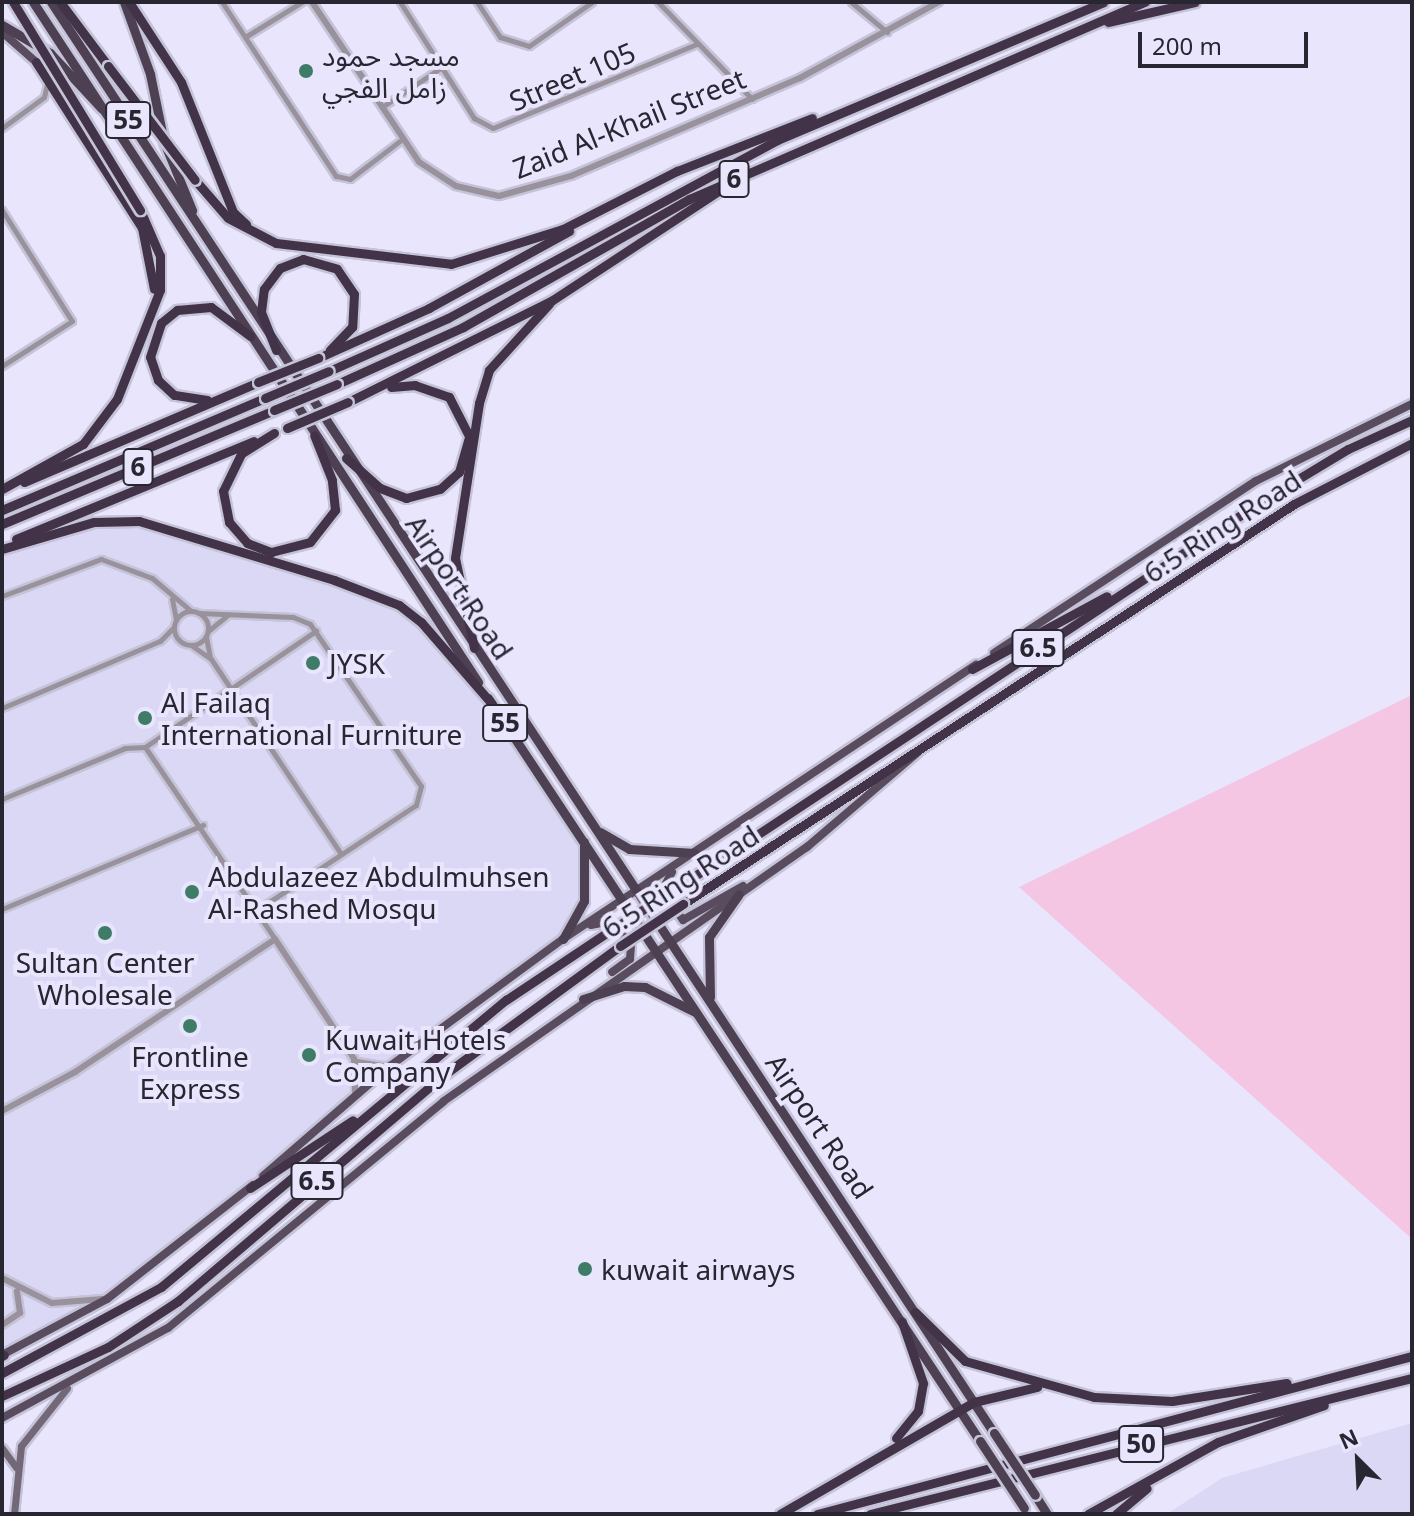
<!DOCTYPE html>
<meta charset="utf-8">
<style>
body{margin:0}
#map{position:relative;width:1414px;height:1516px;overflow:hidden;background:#e8e5fd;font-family:"Noto Sans","Noto Sans Arabic",sans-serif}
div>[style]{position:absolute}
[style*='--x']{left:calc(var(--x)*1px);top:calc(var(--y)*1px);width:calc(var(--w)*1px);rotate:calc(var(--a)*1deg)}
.built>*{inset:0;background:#dbd8f5}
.green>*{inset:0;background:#f5c5e4}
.roads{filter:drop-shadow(2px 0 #c5c3d8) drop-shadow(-2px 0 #c5c3d8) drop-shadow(0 2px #c5c3d8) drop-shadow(0 -2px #c5c3d8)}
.minor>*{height:5px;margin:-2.5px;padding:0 2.5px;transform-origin:2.5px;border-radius:2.5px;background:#99929d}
.minor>.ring{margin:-2.5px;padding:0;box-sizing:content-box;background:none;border:5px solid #99929d;border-radius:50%}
.tertiary>*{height:6px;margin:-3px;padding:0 3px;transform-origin:3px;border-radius:3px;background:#99929d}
.secondary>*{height:7px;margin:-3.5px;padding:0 3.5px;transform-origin:3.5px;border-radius:3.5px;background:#736878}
.primary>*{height:8px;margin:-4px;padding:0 4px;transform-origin:4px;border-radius:4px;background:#594c5e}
.trunk>*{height:9px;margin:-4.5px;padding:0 4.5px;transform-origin:4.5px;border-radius:4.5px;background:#4e4053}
.motorway>*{height:9px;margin:-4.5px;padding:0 4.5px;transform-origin:4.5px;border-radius:4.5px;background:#423348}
.bridges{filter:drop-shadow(2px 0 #c5c3d8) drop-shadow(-2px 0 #c5c3d8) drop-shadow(0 2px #c5c3d8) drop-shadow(0 -2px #c5c3d8)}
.trunk-bridge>*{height:9px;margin:-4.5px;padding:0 4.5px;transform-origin:4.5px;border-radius:4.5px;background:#4e4053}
.motorway-bridge>*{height:9px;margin:-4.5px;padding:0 4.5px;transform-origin:4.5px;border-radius:4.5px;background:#423348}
.dots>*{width:22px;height:22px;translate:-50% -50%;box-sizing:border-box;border:4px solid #e8e5fd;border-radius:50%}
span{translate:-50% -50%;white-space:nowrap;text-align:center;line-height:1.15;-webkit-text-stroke:8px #e8e5fd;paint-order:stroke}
.shield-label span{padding:2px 6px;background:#e8e5fd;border:2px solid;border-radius:6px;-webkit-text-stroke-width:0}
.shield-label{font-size:26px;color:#272631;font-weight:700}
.poi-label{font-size:28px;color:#272631}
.left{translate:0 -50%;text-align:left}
.street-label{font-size:28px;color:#272631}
.frame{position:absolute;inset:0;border:4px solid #272631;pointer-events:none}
.north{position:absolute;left:1318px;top:1420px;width:80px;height:80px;-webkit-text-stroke:6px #e8e5fd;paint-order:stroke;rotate:336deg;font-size:22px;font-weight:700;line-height:32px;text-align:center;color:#272631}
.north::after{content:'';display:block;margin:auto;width:28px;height:36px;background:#272631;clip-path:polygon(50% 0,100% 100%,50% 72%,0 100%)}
.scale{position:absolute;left:1138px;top:32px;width:170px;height:36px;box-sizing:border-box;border:4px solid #272631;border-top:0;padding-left:10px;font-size:24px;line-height:28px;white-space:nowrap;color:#272631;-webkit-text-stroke:6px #e8e5fd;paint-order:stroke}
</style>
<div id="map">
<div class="built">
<div style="clip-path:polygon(139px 521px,377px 595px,438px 638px,583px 835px,584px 901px,563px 939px,306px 1136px,212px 1222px,107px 1299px,2px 1355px,2px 549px,72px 528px)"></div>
<div style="clip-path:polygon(1412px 1423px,1412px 1514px,1167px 1514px,1222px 1478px)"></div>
</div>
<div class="green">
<div style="clip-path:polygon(1412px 695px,1412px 1239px,1019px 887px)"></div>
</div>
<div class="roads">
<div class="minor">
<div style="--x:222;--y:2;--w:208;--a:56.8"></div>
<div style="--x:336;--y:176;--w:14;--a:12"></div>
<div style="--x:350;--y:179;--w:64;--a:-37.4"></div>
<div style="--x:400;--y:2;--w:138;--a:57.5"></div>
<div style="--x:474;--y:118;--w:21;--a:28"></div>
<div style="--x:493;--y:128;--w:221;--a:-22.4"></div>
<div style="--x:477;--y:2;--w:42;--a:56.7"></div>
<div style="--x:500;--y:37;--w:30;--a:17"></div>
<div style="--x:529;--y:46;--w:77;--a:-34.9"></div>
<div style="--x:658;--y:2;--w:135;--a:45.9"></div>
<div style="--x:851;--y:2;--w:47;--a:39.8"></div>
<div style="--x:245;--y:37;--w:67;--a:-31.6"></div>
<div style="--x:382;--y:107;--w:72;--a:-33.7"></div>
<div style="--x:2;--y:128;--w:52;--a:-36.4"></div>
<div style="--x:44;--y:97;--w:13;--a:-77"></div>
<div style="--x:2;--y:210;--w:131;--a:57.8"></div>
<div style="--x:72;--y:321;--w:83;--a:147.3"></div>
<div style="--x:2;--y:596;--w:106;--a:-20.5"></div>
<div style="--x:101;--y:559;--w:54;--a:20.4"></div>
<div style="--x:152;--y:578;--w:51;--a:40.2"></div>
<div style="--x:172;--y:599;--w:21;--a:79"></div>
<div class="ring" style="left:174px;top:611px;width:29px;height:29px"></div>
<div style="--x:199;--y:613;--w:94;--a:2.4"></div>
<div style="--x:293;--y:617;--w:18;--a:22"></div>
<div style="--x:310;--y:624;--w:196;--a:55.6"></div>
<div style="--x:421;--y:786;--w:20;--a:105"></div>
<div style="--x:416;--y:805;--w:189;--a:146.6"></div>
<div style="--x:208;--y:631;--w:26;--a:-39"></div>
<div style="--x:206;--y:637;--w:21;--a:79"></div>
<div style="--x:191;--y:645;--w:24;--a:35"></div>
<div style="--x:211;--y:659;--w:234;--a:56.3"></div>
<div style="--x:2;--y:708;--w:172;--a:-23"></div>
<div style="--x:160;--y:641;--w:20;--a:-45"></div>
<div style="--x:145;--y:747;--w:207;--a:-34.2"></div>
<div style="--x:2;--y:799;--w:133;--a:-22.5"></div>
<div style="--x:125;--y:748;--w:20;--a:-3"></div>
<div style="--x:145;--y:747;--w:232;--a:55.9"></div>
<div style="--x:2;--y:909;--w:218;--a:-22.7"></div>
</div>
<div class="tertiary">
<div style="--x:312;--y:2;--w:192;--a:56.2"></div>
<div style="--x:419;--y:162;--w:44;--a:33"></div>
<div style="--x:456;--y:186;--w:44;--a:13.1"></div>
<div style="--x:499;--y:196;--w:75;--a:-15.5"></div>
<div style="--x:571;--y:176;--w:249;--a:-23.2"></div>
<div style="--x:800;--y:78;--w:158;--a:-28.7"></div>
<div style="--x:357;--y:1062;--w:31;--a:9"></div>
<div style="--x:2;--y:1111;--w:83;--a:-28.1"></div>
<div style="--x:75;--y:1072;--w:240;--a:-33.6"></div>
<div style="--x:275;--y:939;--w:144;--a:56.6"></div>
<div style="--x:354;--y:1059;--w:36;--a:88"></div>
<div style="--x:2;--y:1278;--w:56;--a:26.6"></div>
<div style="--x:52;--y:1303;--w:51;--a:-4.5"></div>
<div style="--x:2;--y:1325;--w:22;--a:-34"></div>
<div style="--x:20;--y:1313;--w:22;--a:-98"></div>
</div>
<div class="secondary">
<div style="--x:2;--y:1448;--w:24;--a:54"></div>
<div style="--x:14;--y:1514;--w:68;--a:-84.1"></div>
<div style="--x:21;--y:1446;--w:74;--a:-51.6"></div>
</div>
<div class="primary">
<div style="--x:2;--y:32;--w:45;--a:41.4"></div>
<div style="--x:994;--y:653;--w:313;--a:-33.3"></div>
<div style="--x:1256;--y:481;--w:174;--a:-26.3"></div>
<div style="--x:672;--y:872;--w:21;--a:118"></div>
<div style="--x:662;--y:891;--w:36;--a:54"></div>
<div style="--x:683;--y:920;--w:69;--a:-29.5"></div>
<div style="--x:591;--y:925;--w:20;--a:-11"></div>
<div style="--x:611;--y:921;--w:31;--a:50"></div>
<div style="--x:631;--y:945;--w:14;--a:94"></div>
<div style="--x:630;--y:959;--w:22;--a:144"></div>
<div style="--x:263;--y:1176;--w:168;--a:-40.9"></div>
<div style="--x:390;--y:1066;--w:215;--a:-36.3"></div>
<div style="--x:563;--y:939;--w:496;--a:-33.6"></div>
<div style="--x:2;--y:1355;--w:119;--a:-28.1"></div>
<div style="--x:107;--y:1299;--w:185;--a:-38"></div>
<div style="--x:2;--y:1418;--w:189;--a:-28.5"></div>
<div style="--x:168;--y:1328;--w:357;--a:-39.4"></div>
<div style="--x:444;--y:1101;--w:443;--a:-35"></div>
<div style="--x:807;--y:847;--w:145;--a:-40.5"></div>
</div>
<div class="trunk">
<div style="--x:33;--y:2;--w:813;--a:56.8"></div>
<div style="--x:51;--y:2;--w:1714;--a:56.62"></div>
<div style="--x:124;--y:2;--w:77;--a:70.1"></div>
<div style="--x:150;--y:74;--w:69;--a:78.4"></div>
<div style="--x:164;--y:142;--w:74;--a:67.6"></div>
<div style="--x:2;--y:25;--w:56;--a:30.3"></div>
<div style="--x:50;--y:53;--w:76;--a:47.1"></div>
<div style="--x:488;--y:698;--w:891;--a:56.49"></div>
<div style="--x:600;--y:832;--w:34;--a:30"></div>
<div style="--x:629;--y:849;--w:66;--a:3.5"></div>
<div style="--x:563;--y:939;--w:43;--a:-61.1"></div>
<div style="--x:584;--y:901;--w:59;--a:-90"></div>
<div style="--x:710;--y:997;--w:60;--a:-91"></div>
<div style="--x:709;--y:937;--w:52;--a:-55.1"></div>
<div style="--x:583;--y:999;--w:43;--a:-17.6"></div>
<div style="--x:624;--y:986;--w:21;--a:3"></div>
<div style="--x:645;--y:987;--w:56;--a:26.6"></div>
<div style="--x:1035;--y:1495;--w:22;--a:58"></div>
</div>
<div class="motorway">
<div style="--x:60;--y:2;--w:80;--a:53.1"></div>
<div style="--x:129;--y:2;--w:95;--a:57"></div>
<div style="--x:181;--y:82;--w:140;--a:68.2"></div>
<div style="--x:233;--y:212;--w:18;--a:43"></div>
<div style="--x:1108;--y:22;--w:89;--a:-12.9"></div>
<div style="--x:36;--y:62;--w:197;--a:57.4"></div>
<div style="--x:142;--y:228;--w:62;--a:78.9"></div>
<div style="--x:195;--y:180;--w:50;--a:49"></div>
<div style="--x:228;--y:218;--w:54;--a:27.5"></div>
<div style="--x:276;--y:243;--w:176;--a:6.8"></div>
<div style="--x:451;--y:264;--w:117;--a:-17.4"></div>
<div style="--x:563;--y:229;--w:128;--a:-27"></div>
<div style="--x:677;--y:171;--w:145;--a:-21.4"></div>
<div style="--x:276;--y:350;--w:41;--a:-111.5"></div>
<div style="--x:261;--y:312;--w:23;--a:-83"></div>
<div style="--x:264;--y:289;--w:26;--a:-53"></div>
<div style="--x:280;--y:268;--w:25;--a:-21"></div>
<div style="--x:303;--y:259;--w:35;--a:16"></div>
<div style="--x:337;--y:269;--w:30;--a:56"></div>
<div style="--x:354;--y:294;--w:33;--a:93"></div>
<div style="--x:352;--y:327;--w:32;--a:134"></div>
<div style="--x:318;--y:358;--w:122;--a:-24.2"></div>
<div style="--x:429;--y:308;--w:160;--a:-28.8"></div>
<div style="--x:329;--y:371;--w:130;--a:-24"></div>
<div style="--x:448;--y:318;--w:374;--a:-28.4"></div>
<div style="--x:777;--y:140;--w:354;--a:-22.9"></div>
<div style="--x:337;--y:384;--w:138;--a:-24.3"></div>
<div style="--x:463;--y:327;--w:260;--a:-29.5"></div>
<div style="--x:689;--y:199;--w:497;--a:-23.4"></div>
<div style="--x:207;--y:400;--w:33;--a:-171"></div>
<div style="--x:174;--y:395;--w:22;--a:-137"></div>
<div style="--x:158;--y:380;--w:24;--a:-109"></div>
<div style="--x:150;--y:357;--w:36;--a:-72"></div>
<div style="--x:161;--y:323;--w:21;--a:-39"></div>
<div style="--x:177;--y:310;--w:34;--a:-5"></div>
<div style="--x:211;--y:307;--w:49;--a:36.6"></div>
<div style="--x:348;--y:402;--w:227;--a:-26.5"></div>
<div style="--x:551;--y:301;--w:209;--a:-33.3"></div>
<div style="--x:274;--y:433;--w:39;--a:148"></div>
<div style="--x:241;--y:454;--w:41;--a:115.9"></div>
<div style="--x:223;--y:491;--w:32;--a:79"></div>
<div style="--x:229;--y:522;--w:28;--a:49"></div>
<div style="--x:247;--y:543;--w:26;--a:21"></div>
<div style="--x:271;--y:552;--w:40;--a:-14.4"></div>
<div style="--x:310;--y:542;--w:41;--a:-52"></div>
<div style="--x:335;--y:510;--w:30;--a:-96"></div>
<div style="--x:332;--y:480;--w:48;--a:-111.8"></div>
<div style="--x:346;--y:458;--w:45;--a:41.4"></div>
<div style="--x:380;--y:488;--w:28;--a:21"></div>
<div style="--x:406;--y:498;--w:35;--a:-15"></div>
<div style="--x:440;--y:489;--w:25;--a:-42"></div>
<div style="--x:459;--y:472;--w:37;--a:-74"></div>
<div style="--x:469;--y:436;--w:44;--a:-117.1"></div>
<div style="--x:449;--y:397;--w:36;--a:-161"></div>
<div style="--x:415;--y:385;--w:24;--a:175"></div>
<div style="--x:24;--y:482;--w:254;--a:-23.1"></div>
<div style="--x:2;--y:489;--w:93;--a:-29.1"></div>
<div style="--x:83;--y:444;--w:56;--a:-52.9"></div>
<div style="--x:117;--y:399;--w:117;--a:-68.5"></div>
<div style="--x:160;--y:290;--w:34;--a:-90"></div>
<div style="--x:160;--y:256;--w:50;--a:-113.5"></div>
<div style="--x:2;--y:510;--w:286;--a:-23.1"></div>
<div style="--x:2;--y:524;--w:295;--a:-22.7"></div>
<div style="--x:16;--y:539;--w:257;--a:-22.4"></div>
<div style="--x:2;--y:549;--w:96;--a:-16.4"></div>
<div style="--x:94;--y:522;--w:45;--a:-1.3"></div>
<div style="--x:139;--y:521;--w:204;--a:16.8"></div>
<div style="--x:334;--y:580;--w:70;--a:21"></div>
<div style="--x:399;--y:605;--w:28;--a:38"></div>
<div style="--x:421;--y:622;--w:108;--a:49.1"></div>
<div style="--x:474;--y:648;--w:92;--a:-101.9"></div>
<div style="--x:455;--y:558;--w:157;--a:-81.2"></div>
<div style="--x:479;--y:403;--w:34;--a:-73"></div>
<div style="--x:489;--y:370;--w:89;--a:-47.7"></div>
<div style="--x:972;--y:669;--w:153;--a:-28.4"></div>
<div style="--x:672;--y:891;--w:711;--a:-33.47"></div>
<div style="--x:1265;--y:499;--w:97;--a:-31.1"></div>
<div style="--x:1348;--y:449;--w:70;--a:-24.4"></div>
<div style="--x:683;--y:904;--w:730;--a:-33.21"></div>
<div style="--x:1294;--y:504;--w:133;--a:-27.3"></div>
<div style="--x:250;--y:1188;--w:123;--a:-33.4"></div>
<div style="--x:915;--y:1312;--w:70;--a:44.4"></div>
<div style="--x:965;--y:1361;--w:134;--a:15.6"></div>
<div style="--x:1094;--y:1397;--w:78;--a:2.9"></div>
<div style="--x:1172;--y:1401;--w:116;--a:-8.9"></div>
<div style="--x:2;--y:1356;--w:2;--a:-27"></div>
<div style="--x:2;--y:1373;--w:181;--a:-28.4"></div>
<div style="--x:161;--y:1287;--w:449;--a:-39.8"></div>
<div style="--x:506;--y:1000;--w:126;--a:-33.7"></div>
<div style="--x:2;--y:1396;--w:117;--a:-24.8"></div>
<div style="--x:108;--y:1347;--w:84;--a:-33.3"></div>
<div style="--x:178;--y:1301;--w:350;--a:-40.4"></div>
<div style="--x:445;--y:1074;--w:217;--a:-36.2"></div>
<div style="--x:896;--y:1438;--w:35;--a:-51"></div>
<div style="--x:918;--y:1411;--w:28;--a:-80"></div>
<div style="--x:923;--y:1383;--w:65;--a:-109"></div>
<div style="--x:780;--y:1514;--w:224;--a:-30"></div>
<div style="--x:974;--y:1402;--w:65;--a:-13.4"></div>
<div style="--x:817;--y:1514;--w:616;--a:-14.87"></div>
<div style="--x:870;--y:1514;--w:559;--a:-14.09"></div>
<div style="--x:1088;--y:1514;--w:149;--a:-29"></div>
<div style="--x:1218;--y:1442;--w:112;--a:-19.2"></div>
<div style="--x:1116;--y:1514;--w:40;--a:-40"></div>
</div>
</div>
<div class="bridges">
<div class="trunk-bridge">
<div style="--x:994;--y:1433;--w:74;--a:56.5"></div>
<div style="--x:980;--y:1441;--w:80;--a:56.7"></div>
</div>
<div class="motorway-bridge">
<div style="--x:13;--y:2;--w:244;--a:58.6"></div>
<div style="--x:108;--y:66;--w:143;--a:52.7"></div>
<div style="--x:258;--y:382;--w:65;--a:-21.8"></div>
<div style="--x:265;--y:398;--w:69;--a:-22.9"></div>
<div style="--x:274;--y:410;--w:68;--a:-22.4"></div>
<div style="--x:287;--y:428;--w:66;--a:-23.1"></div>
<div style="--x:611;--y:930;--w:72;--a:-32.6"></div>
<div style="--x:620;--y:946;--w:76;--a:-33.7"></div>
</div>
</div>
<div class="dots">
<div style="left:306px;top:71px;background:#3e7c68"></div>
<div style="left:313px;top:663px;background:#3e7c68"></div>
<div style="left:145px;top:718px;background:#3e7c68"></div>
<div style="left:192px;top:892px;background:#3e7c68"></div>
<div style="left:105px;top:933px;background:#3e7c68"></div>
<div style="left:190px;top:1026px;background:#3e7c68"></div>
<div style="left:309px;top:1055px;background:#3e7c68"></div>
<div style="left:585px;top:1269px;background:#3e7c68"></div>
</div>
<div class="shield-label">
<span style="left:128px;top:120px">55</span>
<span style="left:734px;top:179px">6</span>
<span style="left:138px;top:467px">6</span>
<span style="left:1038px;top:648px">6.5</span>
<span style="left:505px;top:723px">55</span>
<span style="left:317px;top:1181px">6.5</span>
<span style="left:1141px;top:1444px">50</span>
</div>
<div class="poi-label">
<span class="left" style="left:322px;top:71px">مسجد حمود<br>زامل الفجي</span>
<span class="left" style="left:329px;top:663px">JYSK</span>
<span class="left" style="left:161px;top:718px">Al Failaq<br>International Furniture</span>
<span class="left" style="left:208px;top:892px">Abdulazeez Abdulmuhsen<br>Al-Rashed Mosqu</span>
<span style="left:105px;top:978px">Sultan Center<br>Wholesale</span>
<span class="left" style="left:325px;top:1055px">Kuwait Hotels<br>Company</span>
<span style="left:190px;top:1072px">Frontline<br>Express</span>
<span class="left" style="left:601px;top:1269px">kuwait airways</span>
</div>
<div class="street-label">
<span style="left:572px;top:76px;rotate:-23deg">Street 105</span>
<span style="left:629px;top:123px;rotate:-22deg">Zaid Al-Khail Street</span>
<span style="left:1222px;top:526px;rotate:-33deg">6.5 Ring Road</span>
<span style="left:460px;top:587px;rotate:56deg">Airport Road</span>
<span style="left:680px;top:881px;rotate:-33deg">6.5 Ring Road</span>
<span style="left:820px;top:1126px;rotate:56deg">Airport Road</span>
</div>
<div class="frame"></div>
<div class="north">N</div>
<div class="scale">200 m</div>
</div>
